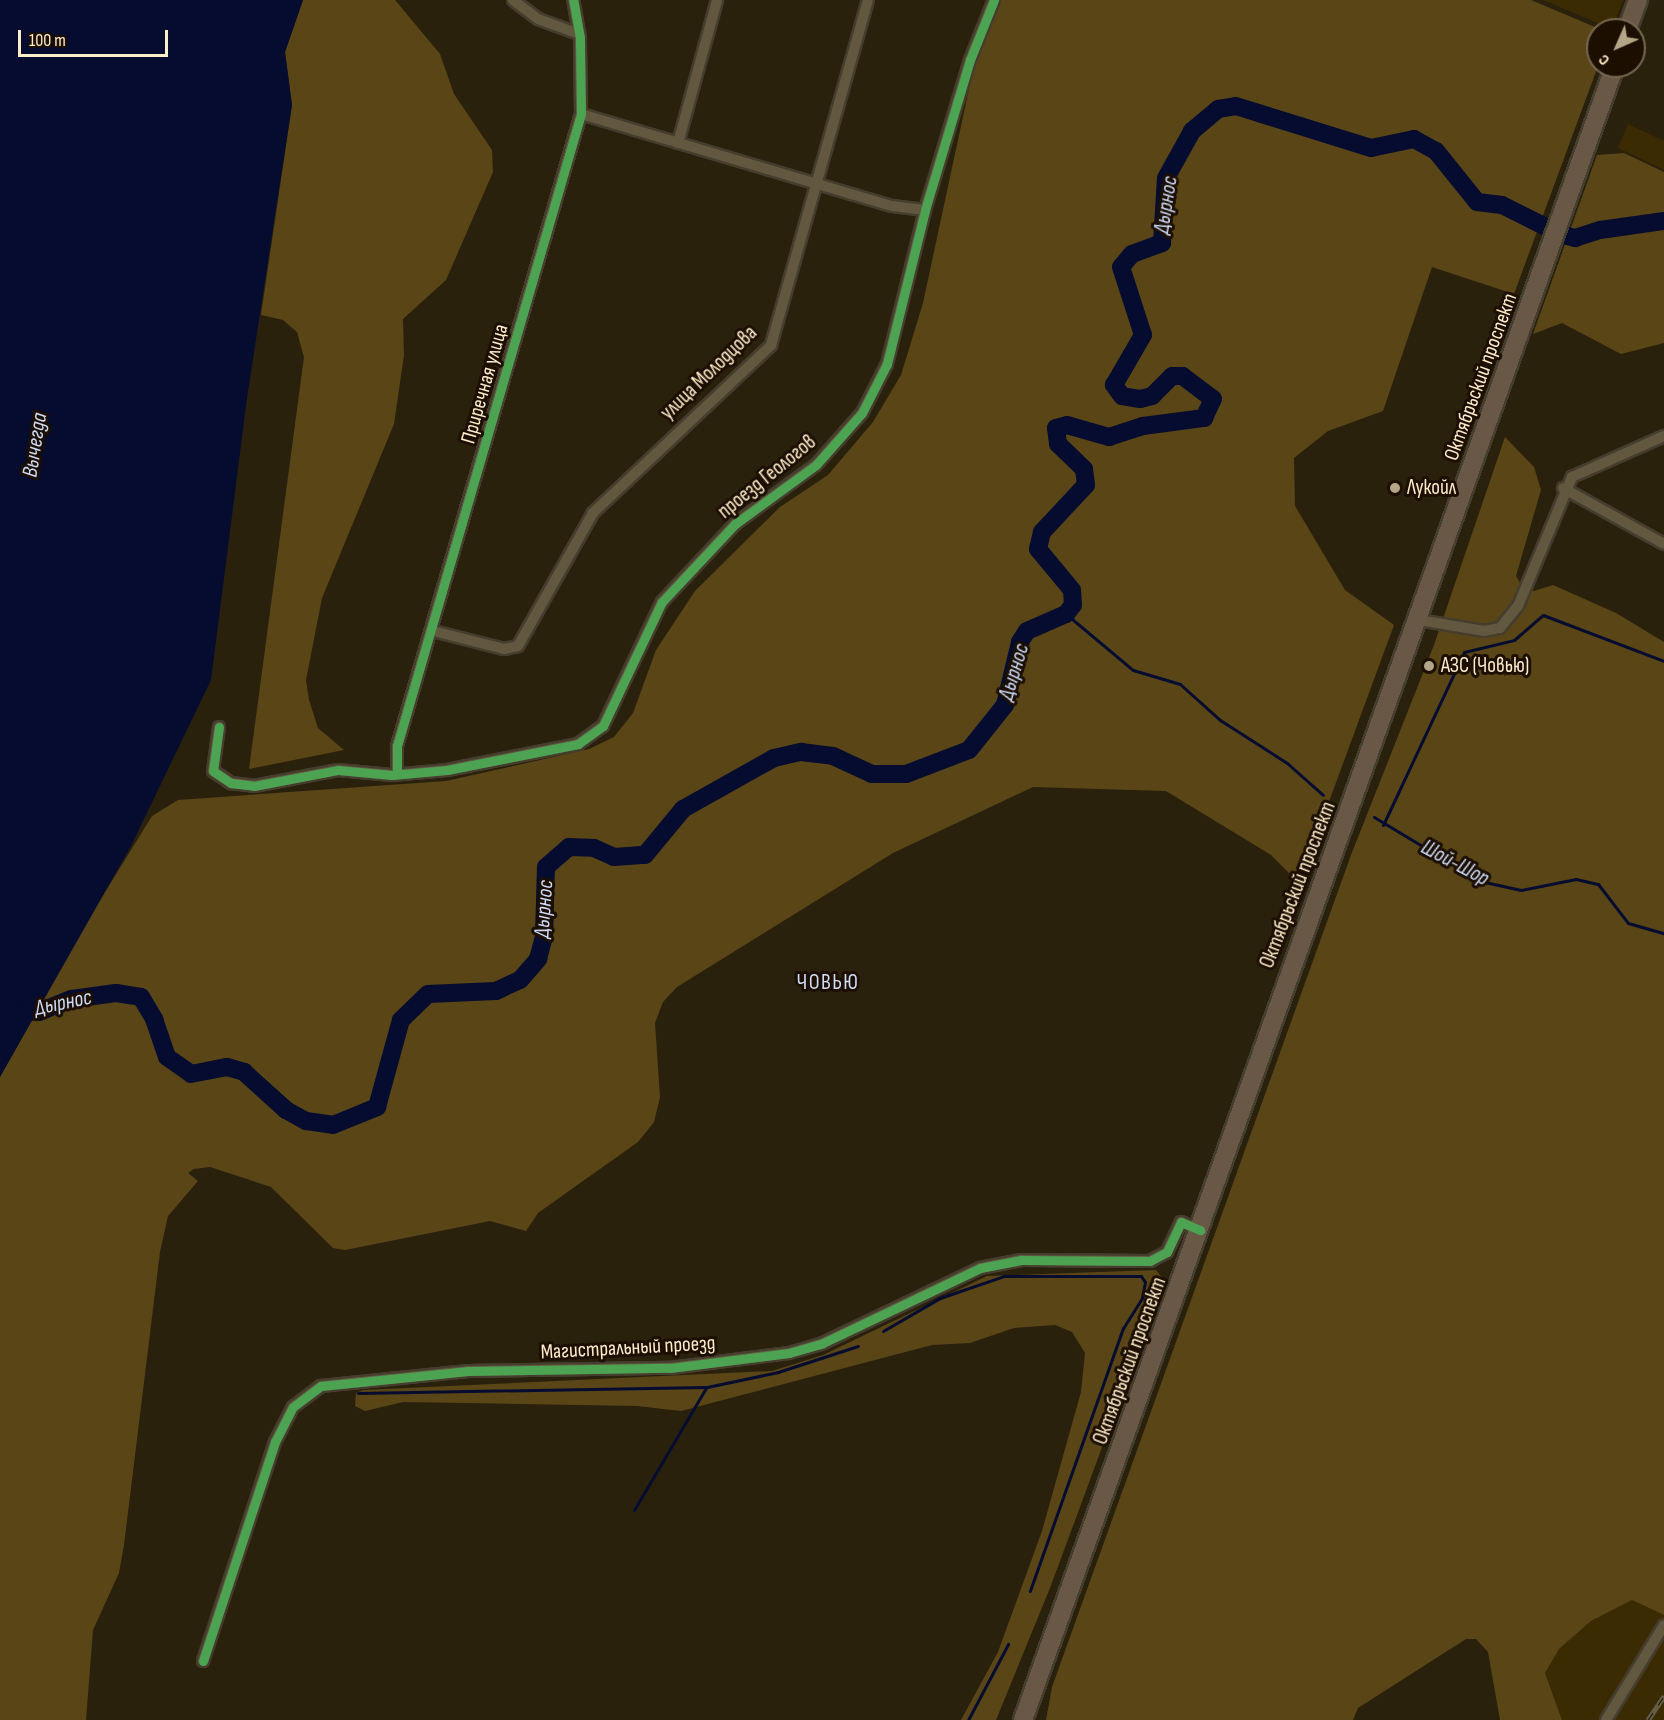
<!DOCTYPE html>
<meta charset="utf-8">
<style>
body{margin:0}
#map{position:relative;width:1664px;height:1720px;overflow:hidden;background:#2a210d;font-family:"Sofia Sans Condensed",sans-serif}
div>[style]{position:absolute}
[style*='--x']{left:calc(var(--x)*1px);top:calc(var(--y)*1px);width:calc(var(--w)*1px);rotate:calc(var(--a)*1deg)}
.built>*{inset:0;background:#3b2b02}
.green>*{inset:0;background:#5a4517}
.water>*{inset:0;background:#050c2f}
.stream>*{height:3px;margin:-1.5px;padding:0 1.5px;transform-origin:1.5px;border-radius:1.5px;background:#050c2f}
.river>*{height:18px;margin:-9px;padding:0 9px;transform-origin:9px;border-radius:9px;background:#050c2f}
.roads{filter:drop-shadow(2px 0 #453d2d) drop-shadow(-2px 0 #453d2d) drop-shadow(0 2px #453d2d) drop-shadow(0 -2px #453d2d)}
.minor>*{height:10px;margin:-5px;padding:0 5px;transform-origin:5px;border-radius:5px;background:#62573f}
.primary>*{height:18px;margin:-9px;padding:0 9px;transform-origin:9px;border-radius:9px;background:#685845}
.rail>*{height:5px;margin-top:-2.5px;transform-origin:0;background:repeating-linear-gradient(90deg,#1c0f00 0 9px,#665d49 0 18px);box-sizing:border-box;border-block:2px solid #665d49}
.cycleway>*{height:9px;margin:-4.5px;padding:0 4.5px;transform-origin:4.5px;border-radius:4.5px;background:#4ca352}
.dots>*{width:16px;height:16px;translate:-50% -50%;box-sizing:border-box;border:3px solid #1c0f00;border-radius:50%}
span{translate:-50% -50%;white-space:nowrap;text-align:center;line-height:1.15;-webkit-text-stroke:6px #1c0f00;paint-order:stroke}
.street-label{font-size:21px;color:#fdeccb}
.poi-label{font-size:21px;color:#fdeccb}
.left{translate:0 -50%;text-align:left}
.water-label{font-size:22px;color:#ccdbf9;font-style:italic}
.neighbourhood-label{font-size:22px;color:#d1def9;letter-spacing:1.5px}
.north{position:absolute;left:1586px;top:18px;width:60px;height:60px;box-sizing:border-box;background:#1c0f00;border:2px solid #766751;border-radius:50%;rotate:225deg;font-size:16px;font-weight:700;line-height:24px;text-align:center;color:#fdeccb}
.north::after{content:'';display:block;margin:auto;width:21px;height:27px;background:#b3a588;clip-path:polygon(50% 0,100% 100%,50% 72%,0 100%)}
.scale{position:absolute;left:18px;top:30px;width:150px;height:27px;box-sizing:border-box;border:3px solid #fdeccb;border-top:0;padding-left:8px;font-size:18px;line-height:21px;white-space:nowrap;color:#fdeccb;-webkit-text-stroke:4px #1c0f00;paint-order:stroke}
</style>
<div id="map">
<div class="built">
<div style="clip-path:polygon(1543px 0,1623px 0,1612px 29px)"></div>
<div style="clip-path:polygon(1628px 124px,1664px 141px,1664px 170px,1618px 148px)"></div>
<div style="clip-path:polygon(1632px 1600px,1664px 1615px,1664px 1720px,1562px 1720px,1545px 1673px,1559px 1649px,1591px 1621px)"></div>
</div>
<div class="green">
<div style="clip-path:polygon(303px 0,395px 0,440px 54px,454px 94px,492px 150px,493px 172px,446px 280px,403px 319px,404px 355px,394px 424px,322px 598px,306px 680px,309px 700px,318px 728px,344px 750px,249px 769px,304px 357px,297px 332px,283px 320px,261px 315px,292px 105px,285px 52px)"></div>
<div style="clip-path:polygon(988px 0,1531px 0,1602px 30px,1598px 30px,1598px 66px,1514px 294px,1432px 267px,1383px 411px,1328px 431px,1294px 458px,1295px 506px,1345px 590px,1394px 625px,1299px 883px,1271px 855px,1166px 791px,1033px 787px,893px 853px,677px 987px,663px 1002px,655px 1023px,660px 1097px,654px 1122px,638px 1142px,538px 1213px,526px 1231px,490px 1221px,345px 1250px,333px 1248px,271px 1187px,210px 1167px,194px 1169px,188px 1173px,198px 1181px,168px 1216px,160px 1252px,124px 1545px,119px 1573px,93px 1630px,86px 1720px,0 1720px,0 1077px,86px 923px,152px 816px,178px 800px,446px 781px,589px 749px,614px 737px,633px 713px,656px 650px,695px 591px,780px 507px,828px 475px,873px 422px,901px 375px,923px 303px)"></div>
<div style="clip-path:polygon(1624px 153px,1664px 172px,1664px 343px,1621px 354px,1562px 323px,1533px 334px,1597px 155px)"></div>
<div style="clip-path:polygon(1505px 437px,1534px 467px,1541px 490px,1516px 576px,1522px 586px,1534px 591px,1553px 585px,1616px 613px,1664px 642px,1664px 1615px,1632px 1600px,1591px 1621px,1559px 1649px,1545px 1673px,1562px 1720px,1500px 1720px,1488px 1652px,1476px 1639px,1466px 1639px,1358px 1708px,1353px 1720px,1046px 1720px,1052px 1687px,1351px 855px,1434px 645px)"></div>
<div style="clip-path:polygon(1156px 1270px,1164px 1280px,1050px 1588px,996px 1720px,961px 1720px,998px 1652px,1042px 1531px,1081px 1392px,1085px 1353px,1072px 1332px,1055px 1325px,1014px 1328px,970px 1343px,932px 1345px,681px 1411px,637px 1406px,403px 1402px,365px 1411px,355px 1406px,356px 1393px,363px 1390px,772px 1371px,823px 1355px,987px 1276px)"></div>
</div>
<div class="water">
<div style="clip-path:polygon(0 0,303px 0,285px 52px,292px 105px,247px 398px,211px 680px,131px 846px,0 1077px)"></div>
</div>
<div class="stream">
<div style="--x:1066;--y:614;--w:87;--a:39.9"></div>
<div style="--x:1133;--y:670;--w:49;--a:16.6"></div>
<div style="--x:1180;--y:684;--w:54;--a:42"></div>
<div style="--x:1220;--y:720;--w:80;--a:32.7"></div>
<div style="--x:1287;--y:763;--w:48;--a:41.6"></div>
<div style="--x:1374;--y:817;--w:124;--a:31.1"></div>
<div style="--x:1480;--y:881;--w:42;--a:12.4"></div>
<div style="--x:1521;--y:890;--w:56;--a:-11.3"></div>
<div style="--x:1576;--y:879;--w:23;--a:13"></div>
<div style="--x:1598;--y:884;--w:49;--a:52.4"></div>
<div style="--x:1628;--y:923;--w:37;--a:16"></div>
<div style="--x:1383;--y:825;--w:191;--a:-64.9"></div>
<div style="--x:1464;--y:652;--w:51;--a:-13.5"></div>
<div style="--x:1514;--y:640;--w:38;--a:-41"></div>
<div style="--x:1543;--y:615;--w:129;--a:20.8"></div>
<div style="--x:883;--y:1331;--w:66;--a:-30.1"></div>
<div style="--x:940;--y:1298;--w:68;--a:-19"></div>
<div style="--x:1004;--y:1276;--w:137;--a:0"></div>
<div style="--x:1141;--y:1276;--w:7;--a:56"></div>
<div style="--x:1145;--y:1282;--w:16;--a:101"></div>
<div style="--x:1142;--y:1298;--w:36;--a:122"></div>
<div style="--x:1123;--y:1328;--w:279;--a:109.5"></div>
<div style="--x:358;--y:1393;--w:349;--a:-1"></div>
<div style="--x:707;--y:1387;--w:73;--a:-11.9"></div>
<div style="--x:778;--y:1372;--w:84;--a:-18"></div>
<div style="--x:634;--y:1510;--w:142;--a:-59.5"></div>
<div style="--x:968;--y:1720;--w:86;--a:-62.2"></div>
</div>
<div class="river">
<div style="--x:0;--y:1001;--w:23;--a:25"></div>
<div style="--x:21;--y:1011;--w:18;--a:3"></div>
<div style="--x:39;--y:1012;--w:35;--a:-22"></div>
<div style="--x:72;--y:999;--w:44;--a:-7.8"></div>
<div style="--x:116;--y:993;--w:25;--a:9"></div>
<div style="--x:141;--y:997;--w:26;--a:59"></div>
<div style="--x:154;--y:1019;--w:40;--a:71.1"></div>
<div style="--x:167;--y:1057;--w:29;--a:35"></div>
<div style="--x:191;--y:1074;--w:37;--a:-11"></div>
<div style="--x:227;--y:1067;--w:18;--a:16"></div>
<div style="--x:244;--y:1072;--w:57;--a:42.1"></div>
<div style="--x:286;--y:1110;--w:23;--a:29"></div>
<div style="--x:306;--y:1121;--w:27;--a:8"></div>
<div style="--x:333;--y:1125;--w:48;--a:-22.2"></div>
<div style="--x:377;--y:1107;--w:90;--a:-74.6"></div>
<div style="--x:401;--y:1020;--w:37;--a:-44"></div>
<div style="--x:428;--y:994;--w:68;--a:-2.5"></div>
<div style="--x:496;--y:991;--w:26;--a:-25"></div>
<div style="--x:520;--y:980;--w:28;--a:-49"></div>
<div style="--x:538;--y:959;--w:23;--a:-75"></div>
<div style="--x:544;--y:937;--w:70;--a:-88.4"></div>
<div style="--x:546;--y:867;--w:30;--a:-41"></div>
<div style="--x:569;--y:847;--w:25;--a:2"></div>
<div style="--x:594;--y:848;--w:22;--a:24"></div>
<div style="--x:614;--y:857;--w:31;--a:-4"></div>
<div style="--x:645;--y:855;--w:60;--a:-50.4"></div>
<div style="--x:683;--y:809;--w:104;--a:-29.3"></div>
<div style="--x:774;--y:758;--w:28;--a:-13"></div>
<div style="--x:801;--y:752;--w:32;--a:7"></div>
<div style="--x:833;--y:756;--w:43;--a:24.8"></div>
<div style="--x:872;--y:774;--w:34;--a:0"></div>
<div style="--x:906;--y:774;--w:67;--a:-20.9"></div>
<div style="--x:969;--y:750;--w:58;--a:-51.3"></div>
<div style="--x:1005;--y:705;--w:65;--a:-76.6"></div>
<div style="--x:1020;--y:642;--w:13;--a:-58"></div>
<div style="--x:1027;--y:631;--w:43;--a:-23.6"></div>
<div style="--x:1066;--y:614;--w:11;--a:-52"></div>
<div style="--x:1073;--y:605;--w:15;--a:-94"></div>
<div style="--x:1072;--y:590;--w:53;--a:-129.7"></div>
<div style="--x:1038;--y:549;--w:17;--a:-77"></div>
<div style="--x:1042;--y:532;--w:64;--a:-46.9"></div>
<div style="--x:1086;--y:485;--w:16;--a:-97"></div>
<div style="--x:1084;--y:469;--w:36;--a:-136"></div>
<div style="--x:1058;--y:444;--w:16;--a:-97"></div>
<div style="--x:1056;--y:428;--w:11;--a:-15"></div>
<div style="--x:1067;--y:425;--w:44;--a:15.9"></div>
<div style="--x:1109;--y:437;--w:36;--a:-18"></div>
<div style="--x:1143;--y:426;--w:62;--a:-7.5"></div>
<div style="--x:1204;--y:418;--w:21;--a:-65"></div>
<div style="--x:1213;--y:399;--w:38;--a:-143"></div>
<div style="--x:1183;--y:376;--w:11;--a:180"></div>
<div style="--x:1172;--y:376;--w:28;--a:135"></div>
<div style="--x:1152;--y:396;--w:12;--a:166"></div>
<div style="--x:1140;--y:399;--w:18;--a:-171"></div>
<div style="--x:1122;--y:396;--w:14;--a:-126"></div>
<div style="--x:1114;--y:385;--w:58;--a:-59.9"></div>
<div style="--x:1143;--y:335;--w:71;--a:-107.9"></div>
<div style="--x:1121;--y:267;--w:17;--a:-50"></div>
<div style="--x:1132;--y:254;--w:32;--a:-20"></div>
<div style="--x:1162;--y:243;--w:65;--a:-86.5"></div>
<div style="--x:1166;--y:178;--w:54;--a:-61"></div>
<div style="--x:1192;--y:131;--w:34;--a:-40"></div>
<div style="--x:1218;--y:109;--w:18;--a:-9"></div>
<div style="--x:1236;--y:106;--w:141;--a:17.3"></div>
<div style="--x:1371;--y:148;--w:44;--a:-11.8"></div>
<div style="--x:1414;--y:139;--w:25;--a:29"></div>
<div style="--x:1436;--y:151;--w:65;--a:51.2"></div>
<div style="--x:1477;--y:202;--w:25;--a:7"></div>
<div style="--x:1502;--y:205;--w:65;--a:26.6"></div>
<div style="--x:1560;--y:234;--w:16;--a:15"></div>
<div style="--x:1575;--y:238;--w:26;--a:-18"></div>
<div style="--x:1600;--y:230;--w:65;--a:-8"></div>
</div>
<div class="roads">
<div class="minor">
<div style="--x:513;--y:0;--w:31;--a:37"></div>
<div style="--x:538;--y:19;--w:44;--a:20.1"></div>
<div style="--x:581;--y:114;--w:324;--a:16.5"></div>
<div style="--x:892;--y:206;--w:33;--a:7"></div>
<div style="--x:678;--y:143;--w:148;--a:-74.7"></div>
<div style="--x:1563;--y:488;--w:115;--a:29"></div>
<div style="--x:1419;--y:620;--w:66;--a:9.6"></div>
<div style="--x:1484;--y:631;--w:16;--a:-11"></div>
<div style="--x:1500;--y:628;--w:28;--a:-51"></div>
<div style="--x:1518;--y:606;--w:140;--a:-67.3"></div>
<div style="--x:1572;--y:477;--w:101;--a:-24"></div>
<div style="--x:433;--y:631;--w:73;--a:14.2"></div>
<div style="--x:504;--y:649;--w:14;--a:-12"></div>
<div style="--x:518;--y:646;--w:153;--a:-60.6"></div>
<div style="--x:593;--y:513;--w:245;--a:-43.3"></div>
<div style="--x:771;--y:345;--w:358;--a:-74.3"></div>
<div style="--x:219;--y:727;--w:44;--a:97.8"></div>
<div style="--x:213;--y:771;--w:22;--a:34"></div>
<div style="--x:231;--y:783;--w:23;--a:7"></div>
<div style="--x:254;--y:786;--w:86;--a:-10.8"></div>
<div style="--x:338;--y:770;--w:54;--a:5.3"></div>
<div style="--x:392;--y:775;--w:55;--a:-5.2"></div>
<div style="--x:447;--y:770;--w:134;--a:-11.2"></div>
<div style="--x:578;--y:744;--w:31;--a:-36"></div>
<div style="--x:603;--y:726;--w:137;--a:-64.6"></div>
<div style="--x:662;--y:602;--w:107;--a:-46.9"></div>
<div style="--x:735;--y:524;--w:100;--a:-36.1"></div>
<div style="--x:816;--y:465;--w:69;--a:-48.5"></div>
<div style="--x:862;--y:413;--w:55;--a:-63"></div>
<div style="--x:887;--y:364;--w:159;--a:-76.1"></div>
<div style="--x:925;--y:210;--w:157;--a:-73.3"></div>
<div style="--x:970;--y:60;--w:65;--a:-68.2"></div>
<div style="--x:397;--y:774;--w:28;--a:-90"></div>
<div style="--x:397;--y:746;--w:658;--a:-73.77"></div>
<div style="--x:581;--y:114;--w:76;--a:-90.8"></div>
<div style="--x:580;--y:38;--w:39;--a:-100"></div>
<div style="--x:203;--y:1661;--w:231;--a:-71.8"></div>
<div style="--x:275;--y:1442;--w:39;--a:-63"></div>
<div style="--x:293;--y:1407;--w:35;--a:-37"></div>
<div style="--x:321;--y:1386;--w:148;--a:-5.8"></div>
<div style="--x:468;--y:1371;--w:202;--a:-0.9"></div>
<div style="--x:670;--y:1368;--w:120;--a:-7.2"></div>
<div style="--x:789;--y:1353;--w:35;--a:-16"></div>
<div style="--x:823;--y:1343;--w:174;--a:-25.5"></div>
<div style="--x:980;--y:1268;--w:42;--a:-11"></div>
<div style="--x:1021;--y:1260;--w:129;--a:0.4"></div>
<div style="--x:1150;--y:1261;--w:19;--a:-28"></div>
<div style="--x:1167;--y:1252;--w:33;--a:-65"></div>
<div style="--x:1181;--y:1222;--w:21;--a:23"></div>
<div style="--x:1606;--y:1720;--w:111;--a:-58.6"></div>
</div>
<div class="primary">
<div style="--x:1627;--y:30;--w:32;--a:-70"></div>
<div style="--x:1023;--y:1720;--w:1757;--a:-70.31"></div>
</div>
</div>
<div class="rail">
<div style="--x:1648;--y:1720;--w:29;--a:-56"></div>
</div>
<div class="cycleway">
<div style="--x:219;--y:727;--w:44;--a:97.8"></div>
<div style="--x:213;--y:771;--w:22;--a:34"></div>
<div style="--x:231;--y:783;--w:23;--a:7"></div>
<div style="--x:254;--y:786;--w:86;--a:-10.8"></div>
<div style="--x:338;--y:770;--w:54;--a:5.3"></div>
<div style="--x:392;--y:775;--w:55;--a:-5.2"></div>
<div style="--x:447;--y:770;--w:134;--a:-11.2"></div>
<div style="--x:578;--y:744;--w:31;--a:-36"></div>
<div style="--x:603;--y:726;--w:137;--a:-64.6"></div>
<div style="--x:662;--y:602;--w:107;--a:-46.9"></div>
<div style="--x:735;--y:524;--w:100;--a:-36.1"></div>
<div style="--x:816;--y:465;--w:69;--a:-48.5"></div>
<div style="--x:862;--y:413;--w:55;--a:-63"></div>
<div style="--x:887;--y:364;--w:159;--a:-76.1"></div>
<div style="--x:925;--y:210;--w:157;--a:-73.3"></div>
<div style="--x:970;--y:60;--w:65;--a:-68.2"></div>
<div style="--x:397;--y:774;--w:28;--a:-90"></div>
<div style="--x:397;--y:746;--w:658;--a:-73.77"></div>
<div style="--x:581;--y:114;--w:76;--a:-90.8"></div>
<div style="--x:580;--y:38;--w:39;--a:-100"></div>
<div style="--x:203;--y:1661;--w:231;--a:-71.8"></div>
<div style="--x:275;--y:1442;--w:39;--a:-63"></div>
<div style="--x:293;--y:1407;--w:35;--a:-37"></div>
<div style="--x:321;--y:1386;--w:148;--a:-5.8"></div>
<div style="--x:468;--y:1371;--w:202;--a:-0.9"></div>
<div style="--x:670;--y:1368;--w:120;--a:-7.2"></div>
<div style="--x:789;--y:1353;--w:35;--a:-16"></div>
<div style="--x:823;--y:1343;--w:174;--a:-25.5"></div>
<div style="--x:980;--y:1268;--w:42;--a:-11"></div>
<div style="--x:1021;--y:1260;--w:129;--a:0.4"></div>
<div style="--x:1150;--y:1261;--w:19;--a:-28"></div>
<div style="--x:1167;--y:1252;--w:33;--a:-65"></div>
<div style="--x:1181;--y:1222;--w:21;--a:23"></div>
</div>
<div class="dots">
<div style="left:1395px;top:488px;background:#b3a588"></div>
<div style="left:1429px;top:666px;background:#b3a588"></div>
</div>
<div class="street-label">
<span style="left:709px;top:373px;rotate:-44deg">улица Молодцова</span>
<span style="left:1481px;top:377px;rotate:-70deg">Октябрьский проспект</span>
<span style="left:485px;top:384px;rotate:-74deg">Приречная улица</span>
<span style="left:767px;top:477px;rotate:-39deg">проезд Геологов</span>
<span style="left:1298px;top:885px;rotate:-69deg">Октябрьский проспект</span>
<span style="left:628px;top:1348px;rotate:-3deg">Магистральный проезд</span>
<span style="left:1130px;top:1361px;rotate:-70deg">Октябрьский проспект</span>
</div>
<div class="poi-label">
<span class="left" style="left:1407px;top:488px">Лукойл</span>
<span class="left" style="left:1441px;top:666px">АЗС (Човью)</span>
</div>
<div class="water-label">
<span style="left:1166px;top:205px;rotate:-81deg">Дырнос</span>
<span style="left:35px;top:445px;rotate:-81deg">Вычегда</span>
<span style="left:1014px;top:672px;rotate:-73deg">Дырнос</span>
<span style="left:1455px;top:863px;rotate:28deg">Шой-Шор</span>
<span style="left:544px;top:909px;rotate:-86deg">Дырнос</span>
<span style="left:63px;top:1003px;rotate:-12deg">Дырнос</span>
</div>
<div class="neighbourhood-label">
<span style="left:828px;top:983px">ЧОВЬЮ</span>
</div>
<div class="north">С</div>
<div class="scale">100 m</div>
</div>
